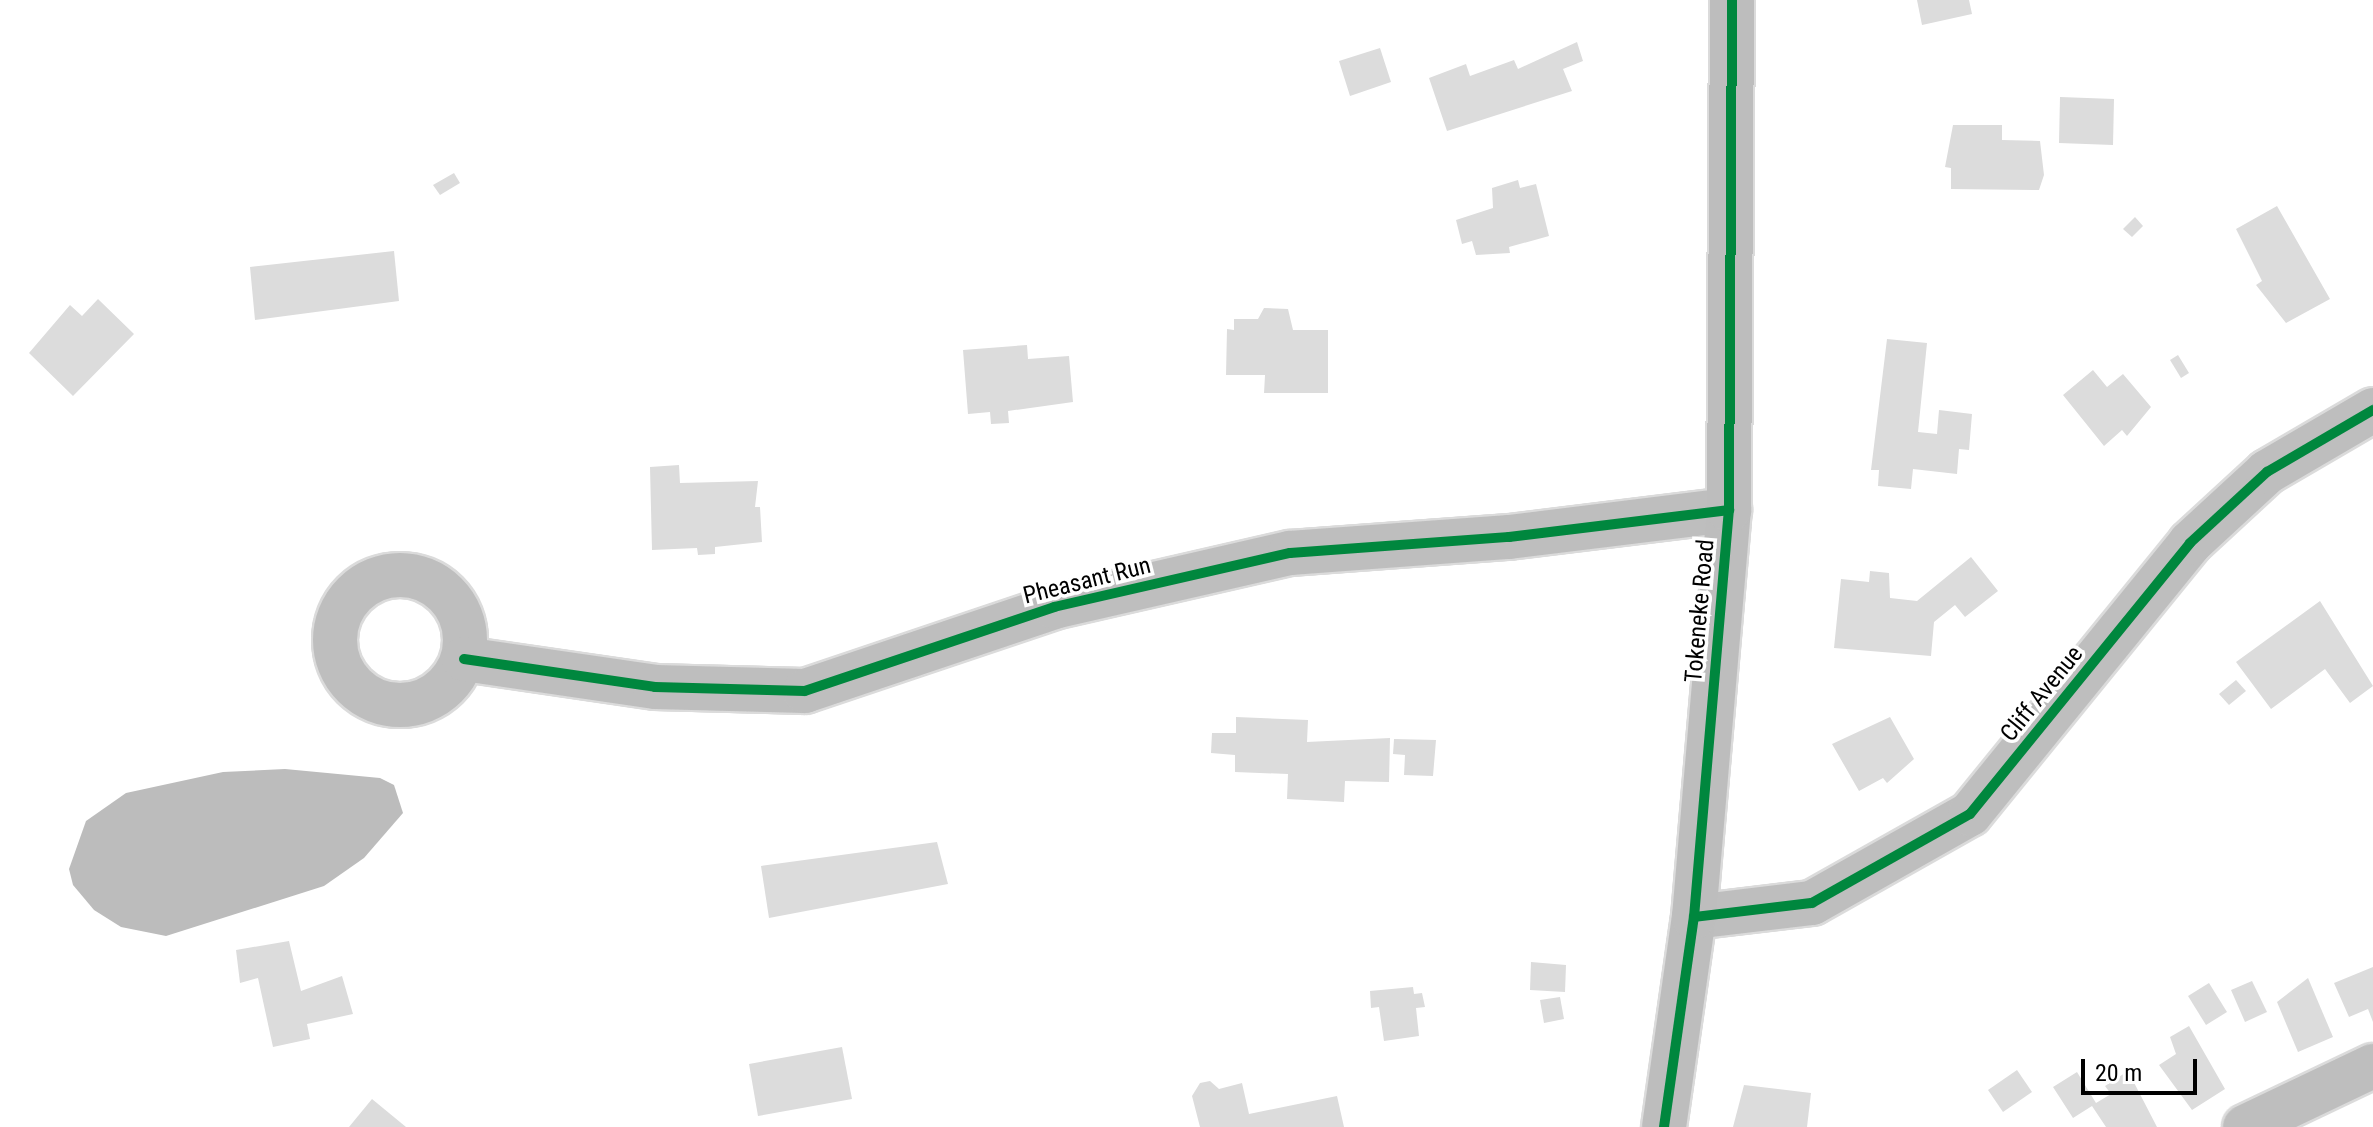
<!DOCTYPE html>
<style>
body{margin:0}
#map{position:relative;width:2373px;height:1127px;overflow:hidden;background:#fff;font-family:"Roboto Condensed",sans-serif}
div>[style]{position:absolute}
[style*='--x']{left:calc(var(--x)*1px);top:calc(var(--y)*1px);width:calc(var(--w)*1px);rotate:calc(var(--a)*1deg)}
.water>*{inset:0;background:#bcbcbc}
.building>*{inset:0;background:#dcdcdc}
.roads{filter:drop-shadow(2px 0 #dbdbdb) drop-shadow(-2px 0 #dbdbdb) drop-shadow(0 2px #dbdbdb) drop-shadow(0 -2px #dbdbdb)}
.minor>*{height:44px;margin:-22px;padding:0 22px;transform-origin:22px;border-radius:22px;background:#bebebe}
.minor>.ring{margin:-22px;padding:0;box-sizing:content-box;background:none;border:44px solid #bebebe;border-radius:50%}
.major>*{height:44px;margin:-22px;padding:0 22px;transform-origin:22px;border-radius:22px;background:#bdbdbd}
.cycleway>*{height:10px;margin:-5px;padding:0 5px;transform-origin:5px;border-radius:5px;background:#00873e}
span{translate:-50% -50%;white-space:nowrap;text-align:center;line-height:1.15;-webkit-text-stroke:7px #fff;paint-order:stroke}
.street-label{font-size:24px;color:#000}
.scale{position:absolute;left:2081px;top:1059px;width:116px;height:36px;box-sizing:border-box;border:4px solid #000;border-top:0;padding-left:10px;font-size:24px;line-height:28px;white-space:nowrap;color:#000;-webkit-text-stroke:6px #fff;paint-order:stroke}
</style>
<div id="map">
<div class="water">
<div style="clip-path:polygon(285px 769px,380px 778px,394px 785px,403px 813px,364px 858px,324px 886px,166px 936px,121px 927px,94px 910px,73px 885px,69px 869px,86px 821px,126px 793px,223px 772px)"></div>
</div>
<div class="building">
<div style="clip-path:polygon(1917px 0,1969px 0,1972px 14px,1922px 25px)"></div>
<div style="clip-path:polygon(1577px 42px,1583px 61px,1563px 69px,1572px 91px,1447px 131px,1429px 78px,1466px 64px,1470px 76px,1514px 60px,1518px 69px)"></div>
<div style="clip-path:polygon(1380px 48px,1391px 82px,1350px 96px,1339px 61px)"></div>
<div style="clip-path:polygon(2060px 97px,2114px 99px,2113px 145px,2059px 143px)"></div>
<div style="clip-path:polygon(1953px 125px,2002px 125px,2002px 140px,2040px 141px,2044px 175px,2039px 190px,1951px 189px,1951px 168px,1945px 167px)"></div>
<div style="clip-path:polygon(454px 173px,460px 183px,440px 195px,433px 185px)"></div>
<div style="clip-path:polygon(1518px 180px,1520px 188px,1536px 184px,1549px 236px,1509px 247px,1510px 253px,1476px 255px,1472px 241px,1462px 244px,1456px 220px,1493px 208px,1492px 188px)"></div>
<div style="clip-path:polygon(2277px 206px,2330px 299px,2286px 323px,2256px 285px,2262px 281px,2236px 229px)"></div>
<div style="clip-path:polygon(2135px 217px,2143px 226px,2132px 237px,2123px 229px)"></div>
<div style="clip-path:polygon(394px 251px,399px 301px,255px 320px,250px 267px)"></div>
<div style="clip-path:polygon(98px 299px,134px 334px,73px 396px,29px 353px,70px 305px,82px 316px)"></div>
<div style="clip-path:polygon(1264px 308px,1288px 309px,1293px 330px,1328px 330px,1328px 393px,1264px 393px,1265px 375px,1226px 375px,1227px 329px,1234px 330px,1234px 319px,1258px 319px)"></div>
<div style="clip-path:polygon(1887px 339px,1927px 343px,1918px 432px,1937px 434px,1939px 410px,1972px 414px,1969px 450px,1959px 449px,1957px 474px,1913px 469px,1911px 489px,1878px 486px,1879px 470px,1871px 470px)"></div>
<div style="clip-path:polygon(1027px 345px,1028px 359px,1069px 356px,1073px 402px,1008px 411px,1009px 423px,991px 424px,990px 412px,968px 414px,963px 350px)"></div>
<div style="clip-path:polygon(2178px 355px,2189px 373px,2181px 378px,2170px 360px)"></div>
<div style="clip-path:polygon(2093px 370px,2107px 387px,2123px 374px,2151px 407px,2127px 436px,2122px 430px,2104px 446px,2063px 395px)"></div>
<div style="clip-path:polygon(679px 465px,680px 483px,758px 481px,755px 507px,760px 507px,762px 542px,715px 547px,715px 554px,698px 555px,697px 548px,652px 550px,650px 467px)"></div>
<div style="clip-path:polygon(1971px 557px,1998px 591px,1965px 617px,1955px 605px,1934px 622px,1931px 656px,1834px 648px,1841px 579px,1869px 582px,1870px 571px,1889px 573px,1890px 598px,1917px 601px)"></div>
<div style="clip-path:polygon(2320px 601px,2373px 686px,2350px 703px,2325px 669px,2271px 709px,2236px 662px)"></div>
<div style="clip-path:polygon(2236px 680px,2246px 691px,2229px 705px,2219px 694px)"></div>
<div style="clip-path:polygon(1236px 717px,1308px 720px,1307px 742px,1390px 738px,1389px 782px,1345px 781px,1344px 802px,1287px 799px,1288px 774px,1235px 772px,1235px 755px,1211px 753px,1212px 733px,1236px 733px)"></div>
<div style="clip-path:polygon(1890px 717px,1914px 759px,1887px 783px,1883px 778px,1859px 791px,1832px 744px)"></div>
<div style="clip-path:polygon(1394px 739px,1436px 740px,1433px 776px,1404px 775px,1405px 755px,1393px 754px)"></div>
<div style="clip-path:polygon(937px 842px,948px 884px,769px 918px,761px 866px)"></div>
<div style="clip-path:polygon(289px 941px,301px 991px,342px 976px,353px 1014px,307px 1024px,310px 1039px,273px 1047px,258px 978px,240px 983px,236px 950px)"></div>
<div style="clip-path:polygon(1531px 962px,1566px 965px,1565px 992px,1530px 990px)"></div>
<div style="clip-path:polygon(2373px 967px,2373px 1022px,2368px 1009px,2349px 1017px,2334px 983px)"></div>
<div style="clip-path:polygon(2308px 978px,2333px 1037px,2298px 1052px,2277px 1002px)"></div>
<div style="clip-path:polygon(2252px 981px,2267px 1012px,2245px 1022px,2231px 990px)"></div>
<div style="clip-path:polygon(2209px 983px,2227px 1012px,2206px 1025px,2188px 996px)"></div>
<div style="clip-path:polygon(1413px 987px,1414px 994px,1422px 993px,1425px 1007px,1416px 1008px,1419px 1036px,1384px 1041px,1379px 1007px,1371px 1008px,1370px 991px)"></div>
<div style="clip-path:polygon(1560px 997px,1564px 1019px,1544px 1023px,1540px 1000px)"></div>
<div style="clip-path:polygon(2189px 1026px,2225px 1089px,2192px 1110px,2159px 1065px,2176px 1054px,2170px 1037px)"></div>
<div style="clip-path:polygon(842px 1047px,852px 1099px,758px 1116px,749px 1064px)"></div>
<div style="clip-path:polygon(2017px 1070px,2032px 1092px,2003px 1112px,1988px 1090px)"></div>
<div style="clip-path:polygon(2128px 1071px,2157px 1127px,2106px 1127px,2092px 1106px,2073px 1118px,2053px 1087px,2077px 1072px,2096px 1103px,2111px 1094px,2105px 1086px)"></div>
<div style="clip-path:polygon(1210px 1081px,1219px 1089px,1242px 1083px,1249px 1114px,1337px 1096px,1344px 1127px,1200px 1127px,1192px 1096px,1200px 1083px)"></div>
<div style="clip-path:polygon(1744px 1085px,1811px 1093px,1807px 1127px,1733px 1127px)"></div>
<div style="clip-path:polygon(372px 1099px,406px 1127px,349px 1127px)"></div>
</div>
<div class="roads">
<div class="minor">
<div class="ring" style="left:335px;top:575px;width:86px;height:86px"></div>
<div style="--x:464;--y:659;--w:193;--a:8.3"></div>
<div style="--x:655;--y:687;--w:150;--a:1.5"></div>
<div style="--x:805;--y:691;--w:263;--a:-18.6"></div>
<div style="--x:1054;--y:607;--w:242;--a:-12.9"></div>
<div style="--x:1290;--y:553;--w:220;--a:-4.2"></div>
<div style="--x:1509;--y:537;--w:222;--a:-7"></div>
<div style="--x:1694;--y:917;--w:119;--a:-6.8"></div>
<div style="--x:1812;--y:903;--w:181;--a:-29.4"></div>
<div style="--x:1970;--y:814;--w:349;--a:-50.9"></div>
<div style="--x:2190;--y:543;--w:105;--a:-42.7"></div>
<div style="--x:2267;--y:472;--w:123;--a:-30.3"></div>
<div style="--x:2245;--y:1127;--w:142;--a:-25.5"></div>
</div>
<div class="major">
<div style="--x:1664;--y:1127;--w:212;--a:-81.9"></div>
<div style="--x:1694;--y:917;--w:409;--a:-85.1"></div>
<div style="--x:1729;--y:510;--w:510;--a:-89.66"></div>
</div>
</div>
<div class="cycleway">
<div style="--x:464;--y:659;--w:193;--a:8.3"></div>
<div style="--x:655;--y:687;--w:150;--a:1.5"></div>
<div style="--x:805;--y:691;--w:263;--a:-18.6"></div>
<div style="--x:1054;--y:607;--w:242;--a:-12.9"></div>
<div style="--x:1290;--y:553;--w:220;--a:-4.2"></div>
<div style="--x:1509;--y:537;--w:222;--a:-7"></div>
<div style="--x:1694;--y:917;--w:119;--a:-6.8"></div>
<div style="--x:1812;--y:903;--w:181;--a:-29.4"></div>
<div style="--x:1970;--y:814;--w:349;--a:-50.9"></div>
<div style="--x:2190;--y:543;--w:105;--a:-42.7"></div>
<div style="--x:2267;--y:472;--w:123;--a:-30.3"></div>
<div style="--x:1664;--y:1127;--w:212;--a:-81.9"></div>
<div style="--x:1694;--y:917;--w:409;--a:-85.1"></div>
<div style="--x:1729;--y:510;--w:510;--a:-89.66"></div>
</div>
<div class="street-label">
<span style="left:1087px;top:581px;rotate:-14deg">Pheasant Run</span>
<span style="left:1700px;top:611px;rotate:-85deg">Tokeneke Road</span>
<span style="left:2042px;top:694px;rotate:-51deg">Cliff Avenue</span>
</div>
<div class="scale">20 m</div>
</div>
